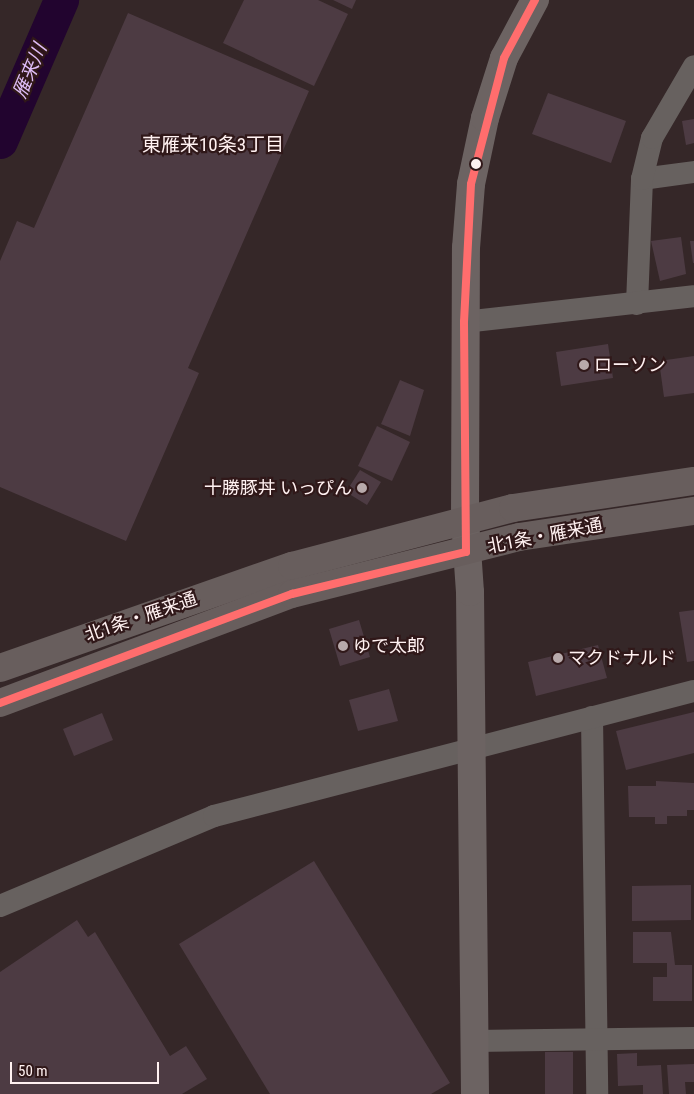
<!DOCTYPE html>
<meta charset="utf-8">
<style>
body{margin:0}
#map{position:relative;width:694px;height:1094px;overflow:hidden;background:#352728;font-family:"Roboto Condensed","Noto Sans JP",sans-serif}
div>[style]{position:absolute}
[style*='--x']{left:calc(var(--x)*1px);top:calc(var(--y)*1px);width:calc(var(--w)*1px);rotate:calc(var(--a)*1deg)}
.river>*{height:35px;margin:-17.5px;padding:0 17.5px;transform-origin:17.5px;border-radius:17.5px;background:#22042f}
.building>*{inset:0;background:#4d3b43}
.street>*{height:22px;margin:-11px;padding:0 11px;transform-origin:11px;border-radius:11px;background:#67615f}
.secondary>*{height:28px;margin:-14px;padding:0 14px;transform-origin:14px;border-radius:14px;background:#6c6362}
.highway>*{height:28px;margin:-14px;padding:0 14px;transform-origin:14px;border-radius:14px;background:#685e5d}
.bus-1>*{height:8px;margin:-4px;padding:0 4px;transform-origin:4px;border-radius:4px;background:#ff6d6d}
.dots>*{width:14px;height:14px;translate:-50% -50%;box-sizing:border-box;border:2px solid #301819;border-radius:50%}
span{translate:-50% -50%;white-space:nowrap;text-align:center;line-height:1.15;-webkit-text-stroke:4.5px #301819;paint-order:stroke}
.poi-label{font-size:18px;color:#fff1f1}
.left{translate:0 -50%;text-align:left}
.right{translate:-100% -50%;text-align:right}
.street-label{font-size:18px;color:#fff1f1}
.water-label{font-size:19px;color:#debdf6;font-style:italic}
.neighbourhood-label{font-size:19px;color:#fff1f1}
.scale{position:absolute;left:10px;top:1062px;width:149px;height:22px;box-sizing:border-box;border:2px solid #fff1f1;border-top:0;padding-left:6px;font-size:15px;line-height:18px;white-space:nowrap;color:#fff1f1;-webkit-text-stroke:4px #301819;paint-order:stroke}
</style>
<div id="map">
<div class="river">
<div style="--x:0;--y:141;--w:154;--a:-66.6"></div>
</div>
<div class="building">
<div style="clip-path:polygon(244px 0,318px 0,348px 14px,314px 86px,223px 43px)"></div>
<div style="clip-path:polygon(333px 0,356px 0,352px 9px)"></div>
<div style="clip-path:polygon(128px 13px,309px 91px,188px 368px,199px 373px,126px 541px,0 487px,0 261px,17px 221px,34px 228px)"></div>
<div style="clip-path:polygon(548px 93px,626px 121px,611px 163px,532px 134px)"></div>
<div style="clip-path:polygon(694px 119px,694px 143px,686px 145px,682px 121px)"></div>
<div style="clip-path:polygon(681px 237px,686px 274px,660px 281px,651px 241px)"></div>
<div style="clip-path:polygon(690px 241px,694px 241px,694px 263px,693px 263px)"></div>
<div style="clip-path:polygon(608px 344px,613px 378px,561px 386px,556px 352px)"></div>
<div style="clip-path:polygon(694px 356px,694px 393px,664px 397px,659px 361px)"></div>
<div style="clip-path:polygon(400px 380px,424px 390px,410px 436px,381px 424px)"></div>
<div style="clip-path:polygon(377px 426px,410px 442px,392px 481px,358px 466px)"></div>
<div style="clip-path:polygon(360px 470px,381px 482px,367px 505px,346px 492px)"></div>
<div style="clip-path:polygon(694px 610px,694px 661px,687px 662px,679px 612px)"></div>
<div style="clip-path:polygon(359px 620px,370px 657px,340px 666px,329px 629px)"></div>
<div style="clip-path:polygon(598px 645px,607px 678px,536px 696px,528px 662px)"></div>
<div style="clip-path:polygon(389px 689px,398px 721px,358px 731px,349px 700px)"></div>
<div style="clip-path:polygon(694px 712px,694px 753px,626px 770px,616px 731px)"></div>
<div style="clip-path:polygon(102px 713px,113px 740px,74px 756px,63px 729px)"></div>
<div style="clip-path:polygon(656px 781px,694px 783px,694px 810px,687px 810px,687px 816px,667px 816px,667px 824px,655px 824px,655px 817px,629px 817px,628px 786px,656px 786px)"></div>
<div style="clip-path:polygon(314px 861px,450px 1083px,431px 1094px,270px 1094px,179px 944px)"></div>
<div style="clip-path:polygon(691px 885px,691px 920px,632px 921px,632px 886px)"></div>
<div style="clip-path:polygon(77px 920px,88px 937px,95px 932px,170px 1056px,186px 1046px,207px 1079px,182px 1094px,0 1094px,0 972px)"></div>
<div style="clip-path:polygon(633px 932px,671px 932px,675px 965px,692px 965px,692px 1001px,653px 1001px,653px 977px,667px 977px,667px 963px,633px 963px)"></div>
<div style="clip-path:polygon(545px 1052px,573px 1052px,573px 1094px,545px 1094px)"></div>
<div style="clip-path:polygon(637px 1053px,637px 1066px,661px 1065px,663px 1094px,643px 1094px,643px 1085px,618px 1086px,617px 1054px)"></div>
<div style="clip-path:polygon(694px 1064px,694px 1082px,685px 1082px,686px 1094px,669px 1094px,667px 1065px)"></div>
</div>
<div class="street">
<div style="--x:642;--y:179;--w:52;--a:-7.7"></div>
<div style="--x:637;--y:304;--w:125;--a:-87.7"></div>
<div style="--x:642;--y:179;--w:42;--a:-76.3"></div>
<div style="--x:652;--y:138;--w:83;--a:-59.7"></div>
<div style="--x:464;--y:322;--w:231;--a:-6.4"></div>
<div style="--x:592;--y:717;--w:377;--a:89.2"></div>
<div style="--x:0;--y:906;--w:232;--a:-22.8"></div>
<div style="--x:214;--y:816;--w:496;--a:-14.6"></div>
<div style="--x:474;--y:1041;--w:220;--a:-0.8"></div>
</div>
<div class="secondary">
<div style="--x:475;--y:1094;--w:502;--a:-90.57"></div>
<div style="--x:470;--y:592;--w:71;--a:-94"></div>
<div style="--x:465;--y:521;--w:273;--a:-89.8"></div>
<div style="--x:466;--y:248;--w:64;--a:-85.5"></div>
<div style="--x:471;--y:184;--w:67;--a:-78"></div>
<div style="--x:485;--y:118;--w:63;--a:-72.4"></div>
<div style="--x:504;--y:58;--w:66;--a:-61.9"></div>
</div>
<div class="highway">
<div style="--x:0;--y:668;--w:309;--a:-19.3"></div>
<div style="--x:292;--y:566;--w:228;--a:-14.7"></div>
<div style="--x:513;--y:508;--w:183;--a:-8.5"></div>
<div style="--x:0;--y:703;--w:312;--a:-20.5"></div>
<div style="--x:292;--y:594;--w:234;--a:-14.1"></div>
<div style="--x:519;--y:537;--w:177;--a:-8.5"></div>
</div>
<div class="bus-1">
<div style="--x:0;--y:703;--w:312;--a:-20.5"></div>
<div style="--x:292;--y:594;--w:179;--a:-13.6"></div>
<div style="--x:466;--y:552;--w:230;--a:-90.5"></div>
<div style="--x:464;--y:322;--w:138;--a:-87.1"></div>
<div style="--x:471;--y:184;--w:130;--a:-75.3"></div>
<div style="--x:504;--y:58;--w:66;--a:-61.9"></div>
</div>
<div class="dots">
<div style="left:476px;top:164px;background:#fff1f1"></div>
<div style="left:584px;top:365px;background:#b8aaab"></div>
<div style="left:362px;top:488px;background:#b8aaab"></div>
<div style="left:343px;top:646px;background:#b8aaab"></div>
<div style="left:558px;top:658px;background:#b8aaab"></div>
</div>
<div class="poi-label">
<span class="left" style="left:594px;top:365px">ローソン</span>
<span class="right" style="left:352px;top:488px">十勝豚丼 いっぴん</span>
<span class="left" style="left:353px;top:646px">ゆで太郎</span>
<span class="left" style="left:568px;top:658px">マクドナルド</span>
</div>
<div class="street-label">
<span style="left:545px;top:536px;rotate:-11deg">北1条・雁来通</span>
<span style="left:141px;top:617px;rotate:-19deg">北1条・雁来通</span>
</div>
<div class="water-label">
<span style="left:30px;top:71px;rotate:-67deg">雁来川</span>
</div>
<div class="neighbourhood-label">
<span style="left:213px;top:145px">東雁来10条3丁目</span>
</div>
<div class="scale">50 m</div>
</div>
